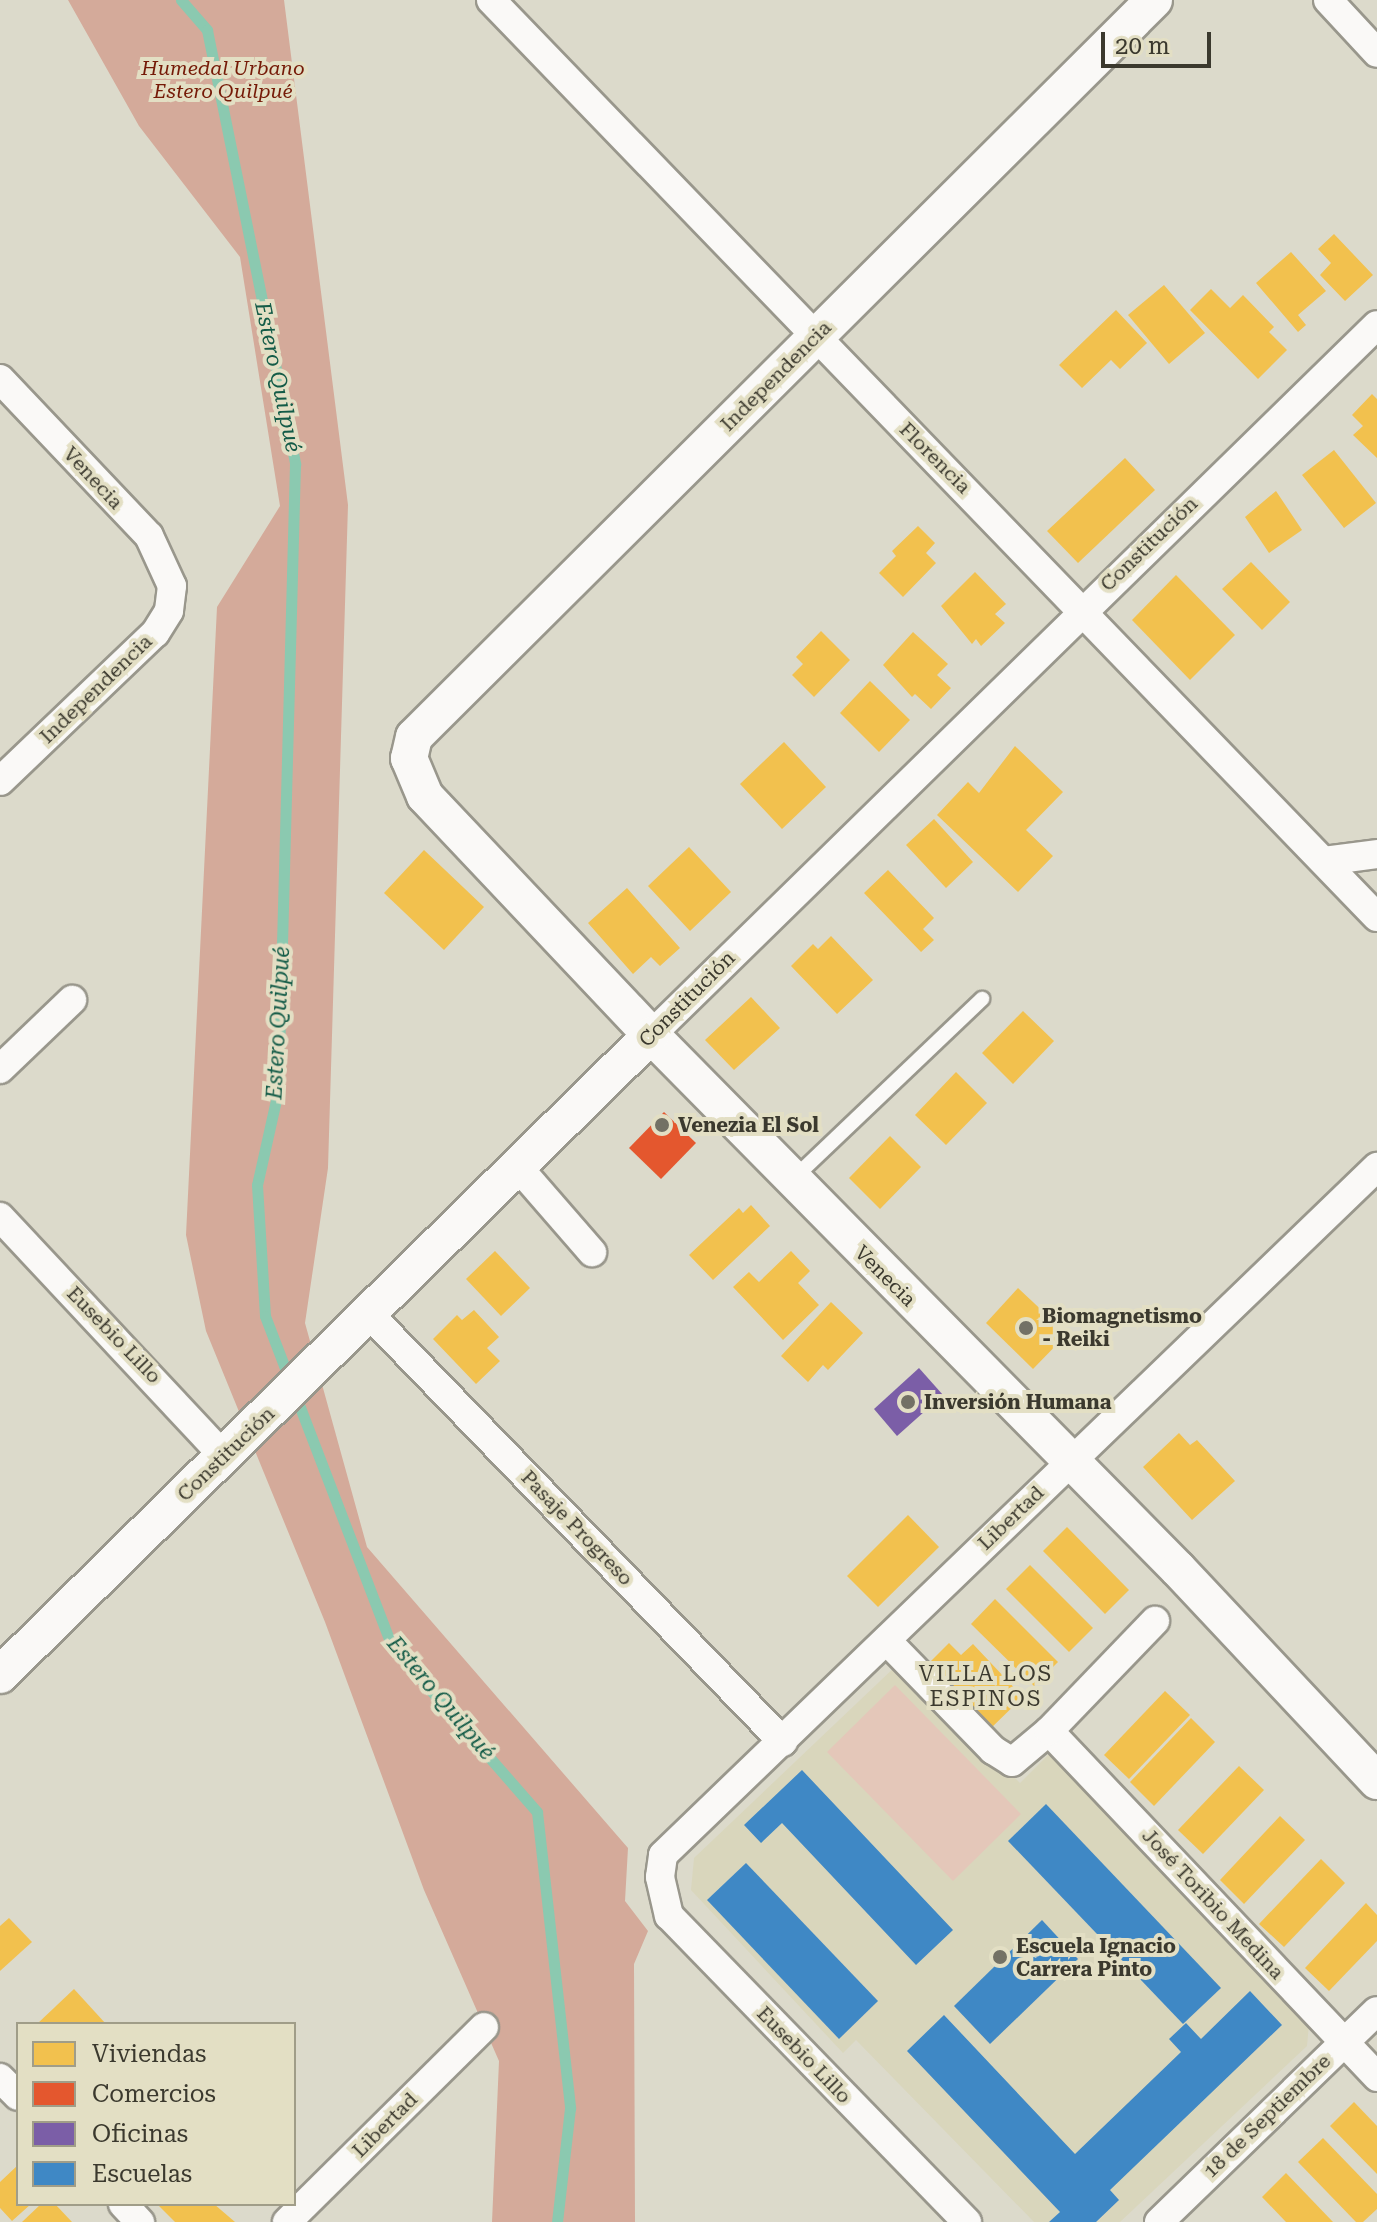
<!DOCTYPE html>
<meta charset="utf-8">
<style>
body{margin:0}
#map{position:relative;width:1377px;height:2222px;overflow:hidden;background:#dcdacb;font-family:"Roboto Serif",serif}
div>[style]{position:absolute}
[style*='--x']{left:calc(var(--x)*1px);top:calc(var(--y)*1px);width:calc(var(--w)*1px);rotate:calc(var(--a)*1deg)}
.built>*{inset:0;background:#d9d6bc}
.green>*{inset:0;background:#e4c7b9}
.forest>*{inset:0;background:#d4aa9a}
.homes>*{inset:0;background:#f2c14e}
.shops>*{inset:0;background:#e4572e}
.offices>*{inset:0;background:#7b5ea7}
.schools>*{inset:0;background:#3f88c5}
.stream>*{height:11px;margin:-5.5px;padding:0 5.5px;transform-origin:5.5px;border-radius:5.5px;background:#8bc9b0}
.roads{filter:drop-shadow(2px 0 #99978c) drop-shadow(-2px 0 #99978c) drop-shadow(0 2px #99978c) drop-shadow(0 -2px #99978c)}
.service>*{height:14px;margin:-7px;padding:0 7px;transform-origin:7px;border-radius:7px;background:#faf9f7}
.minor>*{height:28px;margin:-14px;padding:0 14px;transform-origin:14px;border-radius:14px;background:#faf9f7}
.tertiary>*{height:36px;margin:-18px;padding:0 18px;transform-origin:18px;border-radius:18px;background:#faf9f7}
.dots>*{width:22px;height:22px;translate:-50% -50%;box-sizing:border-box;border:4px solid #e3dfc4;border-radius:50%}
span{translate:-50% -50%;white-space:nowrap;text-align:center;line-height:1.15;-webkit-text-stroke:8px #e3dfc4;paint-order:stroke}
.park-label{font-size:20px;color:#751a07;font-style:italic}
.street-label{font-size:20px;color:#3b392e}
.poi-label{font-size:20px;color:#3b392e;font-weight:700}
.left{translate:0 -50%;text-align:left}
.water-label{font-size:22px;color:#135b47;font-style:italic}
.neighbourhood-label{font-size:22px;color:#3b392e;letter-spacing:2px}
.legend{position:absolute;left:16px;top:2022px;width:280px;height:184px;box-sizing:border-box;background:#e3dfc4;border:2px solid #a09d88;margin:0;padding:10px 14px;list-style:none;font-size:24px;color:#3b392e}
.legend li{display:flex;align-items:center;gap:16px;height:40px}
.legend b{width:40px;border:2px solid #a09d88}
.scale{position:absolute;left:1101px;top:32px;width:110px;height:36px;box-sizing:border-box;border:4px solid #3b392e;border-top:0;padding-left:10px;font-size:24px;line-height:28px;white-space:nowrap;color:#3b392e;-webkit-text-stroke:6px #e3dfc4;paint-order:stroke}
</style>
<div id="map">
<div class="built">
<div style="clip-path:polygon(898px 1664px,1020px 1783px,1053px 1750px,1309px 2024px,1307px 2046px,1120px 2222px,1034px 2222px,856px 2040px,843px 2053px,691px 1890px,694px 1858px)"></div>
</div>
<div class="green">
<div style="clip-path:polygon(895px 1685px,1021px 1814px,953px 1881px,827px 1752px)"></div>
</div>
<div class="forest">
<div style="clip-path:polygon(68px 0,284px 0,348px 505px,328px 1168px,305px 1323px,367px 1547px,628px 1848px,625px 1901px,648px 1931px,634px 1964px,635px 2222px,492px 2222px,499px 2061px,424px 1890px,325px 1622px,206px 1331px,186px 1235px,217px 607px,280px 506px,240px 257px,139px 126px)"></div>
</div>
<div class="homes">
<div style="clip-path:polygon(1334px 234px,1373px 275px,1345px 301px,1320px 275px,1331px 263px,1318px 249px)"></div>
<div style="clip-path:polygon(1291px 252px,1326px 291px,1298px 315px,1306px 325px,1298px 332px,1256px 283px)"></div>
<div style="clip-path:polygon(1164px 285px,1205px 333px,1169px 364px,1128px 315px)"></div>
<div style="clip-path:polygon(1211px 289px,1230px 308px,1243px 295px,1274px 327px,1269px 332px,1287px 350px,1258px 379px,1190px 310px)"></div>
<div style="clip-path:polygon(1116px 310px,1147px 343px,1120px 369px,1111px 360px,1082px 388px,1059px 365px)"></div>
<div style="clip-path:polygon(1372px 394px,1377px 399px,1377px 458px,1353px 435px,1363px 426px,1352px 415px)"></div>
<div style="clip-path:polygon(1334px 450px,1376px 503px,1344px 528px,1302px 475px)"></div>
<div style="clip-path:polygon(1125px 458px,1155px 490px,1078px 563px,1047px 531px)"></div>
<div style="clip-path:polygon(1276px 491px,1302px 530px,1269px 553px,1245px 517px)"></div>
<div style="clip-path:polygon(918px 526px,935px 543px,926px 553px,936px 563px,903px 597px,879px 573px,896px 556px,892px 551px)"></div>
<div style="clip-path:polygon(1251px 562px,1290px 602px,1262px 630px,1222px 589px)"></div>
<div style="clip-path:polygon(975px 572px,1006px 604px,995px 614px,1005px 623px,981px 646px,976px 639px,972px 644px,941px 606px)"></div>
<div style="clip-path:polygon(1176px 575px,1235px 635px,1190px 680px,1132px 620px)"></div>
<div style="clip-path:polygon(821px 631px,850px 660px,814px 697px,792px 675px,803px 664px,796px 657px)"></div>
<div style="clip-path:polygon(913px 632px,948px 664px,937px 675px,951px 688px,931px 709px,915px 694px,912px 697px,883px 665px)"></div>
<div style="clip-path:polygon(870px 681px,910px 720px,879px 752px,840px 713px)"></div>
<div style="clip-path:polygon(784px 742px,826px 787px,782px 829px,740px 784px)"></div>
<div style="clip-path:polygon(1015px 746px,1063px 792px,1026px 830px,1053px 856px,1018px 892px,937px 815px,968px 782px,979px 793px)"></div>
<div style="clip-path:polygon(934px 819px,973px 862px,946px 888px,906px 845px)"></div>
<div style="clip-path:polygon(689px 847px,731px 892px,690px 931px,648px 886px)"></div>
<div style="clip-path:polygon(424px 850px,484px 907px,444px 950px,384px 893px)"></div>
<div style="clip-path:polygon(888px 870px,934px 918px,923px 929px,934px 940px,921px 952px,864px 893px)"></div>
<div style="clip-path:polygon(627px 888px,680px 948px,660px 966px,651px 957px,633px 974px,588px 923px)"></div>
<div style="clip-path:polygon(831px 936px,873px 980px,837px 1014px,791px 966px,813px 944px,818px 949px)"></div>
<div style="clip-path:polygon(751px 997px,780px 1028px,734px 1070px,705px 1040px)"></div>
<div style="clip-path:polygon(1023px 1011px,1054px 1041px,1013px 1084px,982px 1053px)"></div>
<div style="clip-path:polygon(956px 1072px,987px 1103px,946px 1145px,915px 1115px)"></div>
<div style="clip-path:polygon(890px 1136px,921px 1167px,880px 1209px,849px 1178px)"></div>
<div style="clip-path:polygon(751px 1205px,770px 1226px,713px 1280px,689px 1255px,739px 1208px,743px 1213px)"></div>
<div style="clip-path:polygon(495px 1251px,530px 1288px,501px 1316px,466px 1279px)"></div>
<div style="clip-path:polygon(791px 1251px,810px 1271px,798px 1283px,819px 1305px,783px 1340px,733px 1287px,749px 1272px,759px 1282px)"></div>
<div style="clip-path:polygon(1018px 1288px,1067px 1334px,1033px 1369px,986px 1323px)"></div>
<div style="clip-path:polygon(831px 1302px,863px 1333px,828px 1370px,823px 1365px,808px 1382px,781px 1356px)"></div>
<div style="clip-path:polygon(474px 1310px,499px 1337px,487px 1348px,500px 1361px,476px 1384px,433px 1339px,457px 1315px,462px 1320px)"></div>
<div style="clip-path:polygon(1179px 1433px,1190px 1445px,1197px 1440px,1235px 1481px,1192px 1520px,1143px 1467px)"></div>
<div style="clip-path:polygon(908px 1515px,939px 1547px,878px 1607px,847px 1576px)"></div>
<div style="clip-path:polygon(1067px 1527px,1129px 1590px,1105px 1614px,1043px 1551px)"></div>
<div style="clip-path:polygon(1030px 1565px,1093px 1628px,1069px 1652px,1006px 1589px)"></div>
<div style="clip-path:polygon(995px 1599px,1058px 1662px,1034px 1686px,971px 1624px)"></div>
<div style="clip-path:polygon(949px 1643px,961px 1655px,973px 1644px,1023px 1697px,988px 1731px,926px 1666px)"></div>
<div style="clip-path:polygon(1165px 1691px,1190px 1715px,1129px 1779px,1104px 1755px)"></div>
<div style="clip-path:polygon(1191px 1718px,1215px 1742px,1154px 1806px,1130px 1782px)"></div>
<div style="clip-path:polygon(1239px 1766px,1264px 1790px,1203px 1854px,1178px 1830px)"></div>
<div style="clip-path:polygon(1280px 1816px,1305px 1840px,1244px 1904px,1220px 1880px)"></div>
<div style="clip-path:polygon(1321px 1859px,1345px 1883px,1284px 1947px,1259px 1924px)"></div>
<div style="clip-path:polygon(1366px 1903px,1377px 1915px,1377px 1941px,1329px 1991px,1305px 1968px)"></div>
<div style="clip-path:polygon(9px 1918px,32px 1942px,0 1971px,0 1926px)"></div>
<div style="clip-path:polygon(74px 1989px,106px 2024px,37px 2024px)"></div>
<div style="clip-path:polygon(1354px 2102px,1377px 2126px,1377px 2174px,1330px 2126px)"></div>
<div style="clip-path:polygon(1323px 2138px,1377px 2194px,1377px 2209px,1363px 2222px,1356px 2222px,1298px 2162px)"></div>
<div style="clip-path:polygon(18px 2165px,18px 2204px,31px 2204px,12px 2221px,0 2208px,0 2182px)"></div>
<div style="clip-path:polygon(1286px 2173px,1333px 2222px,1286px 2222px,1262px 2197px)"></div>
<div style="clip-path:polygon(41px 2204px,55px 2204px,72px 2222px,22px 2222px)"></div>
<div style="clip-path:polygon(157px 2204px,214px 2204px,235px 2222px,175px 2222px)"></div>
</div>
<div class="shops">
<div style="clip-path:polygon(664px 1112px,696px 1143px,661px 1179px,629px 1148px)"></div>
</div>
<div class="offices">
<div style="clip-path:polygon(919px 1368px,943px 1395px,897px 1436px,874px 1409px)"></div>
</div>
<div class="schools">
<div style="clip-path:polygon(802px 1770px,953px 1930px,916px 1965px,782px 1823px,761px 1843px,744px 1825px)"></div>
<div style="clip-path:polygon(1046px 1804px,1221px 1988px,1183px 2024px,1008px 1841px)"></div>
<div style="clip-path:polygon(746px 1863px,878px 2001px,839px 2039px,707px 1900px)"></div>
<div style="clip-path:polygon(1042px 1920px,1078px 1959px,990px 2044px,954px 2006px)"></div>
<div style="clip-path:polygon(1250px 1991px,1282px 2025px,1110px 2190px,1119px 2200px,1096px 2222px,1049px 2222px,1060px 2212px,907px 2051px,944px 2015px,1075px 2154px,1181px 2052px,1169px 2039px,1186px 2023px,1201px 2039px)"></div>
</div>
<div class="stream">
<div style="--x:181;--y:0;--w:40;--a:49"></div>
<div style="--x:207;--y:30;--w:443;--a:78.5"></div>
<div style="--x:295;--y:464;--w:627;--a:91.55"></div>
<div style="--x:278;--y:1091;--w:96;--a:102.6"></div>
<div style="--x:257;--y:1185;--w:131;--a:86.5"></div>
<div style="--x:265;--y:1316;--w:352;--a:69"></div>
<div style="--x:391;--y:1645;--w:222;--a:48.8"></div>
<div style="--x:537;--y:1812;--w:298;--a:83.6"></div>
<div style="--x:570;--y:2108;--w:115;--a:96.5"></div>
</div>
<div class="roads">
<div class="service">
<div style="--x:794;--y:1178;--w:260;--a:-43.6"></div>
</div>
<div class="minor">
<div style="--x:491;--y:0;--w:1275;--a:45.99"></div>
<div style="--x:1328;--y:0;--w:72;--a:47.2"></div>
<div style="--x:0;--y:379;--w:216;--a:46.5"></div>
<div style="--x:149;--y:536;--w:55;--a:65.3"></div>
<div style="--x:172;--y:586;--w:25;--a:97"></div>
<div style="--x:169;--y:611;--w:26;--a:122"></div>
<div style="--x:155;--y:633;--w:214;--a:136.3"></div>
<div style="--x:1324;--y:861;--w:53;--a:-7.5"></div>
<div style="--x:651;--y:1035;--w:1015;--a:-44.36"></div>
<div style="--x:0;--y:1069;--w:100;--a:-43.8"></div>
<div style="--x:518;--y:1167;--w:113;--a:49"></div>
<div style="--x:0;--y:1217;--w:328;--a:46.9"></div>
<div style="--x:370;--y:1315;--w:594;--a:45.95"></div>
<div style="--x:887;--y:1641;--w:152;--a:45.8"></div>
<div style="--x:993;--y:1750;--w:22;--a:32"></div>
<div style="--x:1012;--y:1762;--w:48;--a:-40"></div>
<div style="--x:1049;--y:1731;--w:477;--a:46.5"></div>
<div style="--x:1049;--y:1731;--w:153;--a:-46.1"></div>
<div style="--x:0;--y:2078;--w:25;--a:45"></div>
<div style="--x:123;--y:2204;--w:25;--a:47"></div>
<div style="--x:287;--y:2222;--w:277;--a:-44.7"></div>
<div style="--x:967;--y:2222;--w:427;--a:-134.2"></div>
<div style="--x:669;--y:1916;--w:40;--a:-103"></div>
<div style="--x:660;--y:1877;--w:22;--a:-82"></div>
<div style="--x:663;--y:1855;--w:992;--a:-43.94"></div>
<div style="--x:1159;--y:2222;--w:303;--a:-44.1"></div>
</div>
<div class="tertiary">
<div style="--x:1154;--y:0;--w:1044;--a:135.12"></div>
<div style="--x:414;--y:737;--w:22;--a:103"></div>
<div style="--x:409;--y:758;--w:41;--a:67.2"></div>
<div style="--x:425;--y:796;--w:329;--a:46.6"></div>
<div style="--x:651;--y:1035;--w:750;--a:45.38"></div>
<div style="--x:1178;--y:1569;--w:291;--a:46.8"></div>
<div style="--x:0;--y:1675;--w:913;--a:-44.51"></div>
</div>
</div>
<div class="dots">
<div style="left:662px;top:1125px;background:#737165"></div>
<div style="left:1026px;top:1328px;background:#737165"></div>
<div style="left:908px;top:1402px;background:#737165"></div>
<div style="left:1000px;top:1957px;background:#737165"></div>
</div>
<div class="park-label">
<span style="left:223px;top:80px">Humedal Urbano<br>Estero Quilpué</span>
</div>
<div class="street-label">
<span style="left:776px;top:376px;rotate:-45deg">Independencia</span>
<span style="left:935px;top:458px;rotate:45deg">Florencia</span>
<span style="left:93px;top:478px;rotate:47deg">Venecia</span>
<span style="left:1149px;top:544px;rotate:-44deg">Constitución</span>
<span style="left:96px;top:689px;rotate:-44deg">Independencia</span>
<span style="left:687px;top:999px;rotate:-45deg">Constitución</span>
<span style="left:885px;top:1276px;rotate:45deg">Venecia</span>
<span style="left:114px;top:1335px;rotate:46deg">Eusebio Lillo</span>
<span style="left:226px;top:1454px;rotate:-44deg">Constitución</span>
<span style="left:1011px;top:1518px;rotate:-44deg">Libertad</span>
<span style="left:577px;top:1528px;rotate:46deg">Pasaje Progreso</span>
<span style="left:1213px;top:1904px;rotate:47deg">José Toribio Medina</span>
<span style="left:804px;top:2055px;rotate:46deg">Eusebio Lillo</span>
<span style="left:1267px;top:2116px;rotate:-44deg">18 de Septiembre</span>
<span style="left:385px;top:2125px;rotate:-45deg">Libertad</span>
</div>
<div class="poi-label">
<span class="left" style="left:678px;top:1125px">Venezia El Sol</span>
<span class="left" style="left:1042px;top:1328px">Biomagnetismo<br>- Reiki</span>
<span class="left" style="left:924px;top:1402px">Inversión Humana</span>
<span class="left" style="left:1016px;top:1958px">Escuela Ignacio<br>Carrera Pinto</span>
</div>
<div class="water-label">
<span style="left:278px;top:377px;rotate:78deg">Estero Quilpué</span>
<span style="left:278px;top:1023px;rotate:-87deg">Estero Quilpué</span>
<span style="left:441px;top:1698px;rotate:50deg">Estero Quilpué</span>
</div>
<div class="neighbourhood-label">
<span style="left:986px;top:1686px">VILLA LOS<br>ESPINOS</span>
</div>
<ul class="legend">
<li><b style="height:22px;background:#f2c14e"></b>Viviendas</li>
<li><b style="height:22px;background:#e4572e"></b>Comercios</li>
<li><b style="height:22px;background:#7b5ea7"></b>Oficinas</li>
<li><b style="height:22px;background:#3f88c5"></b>Escuelas</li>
</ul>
<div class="scale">20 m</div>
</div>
